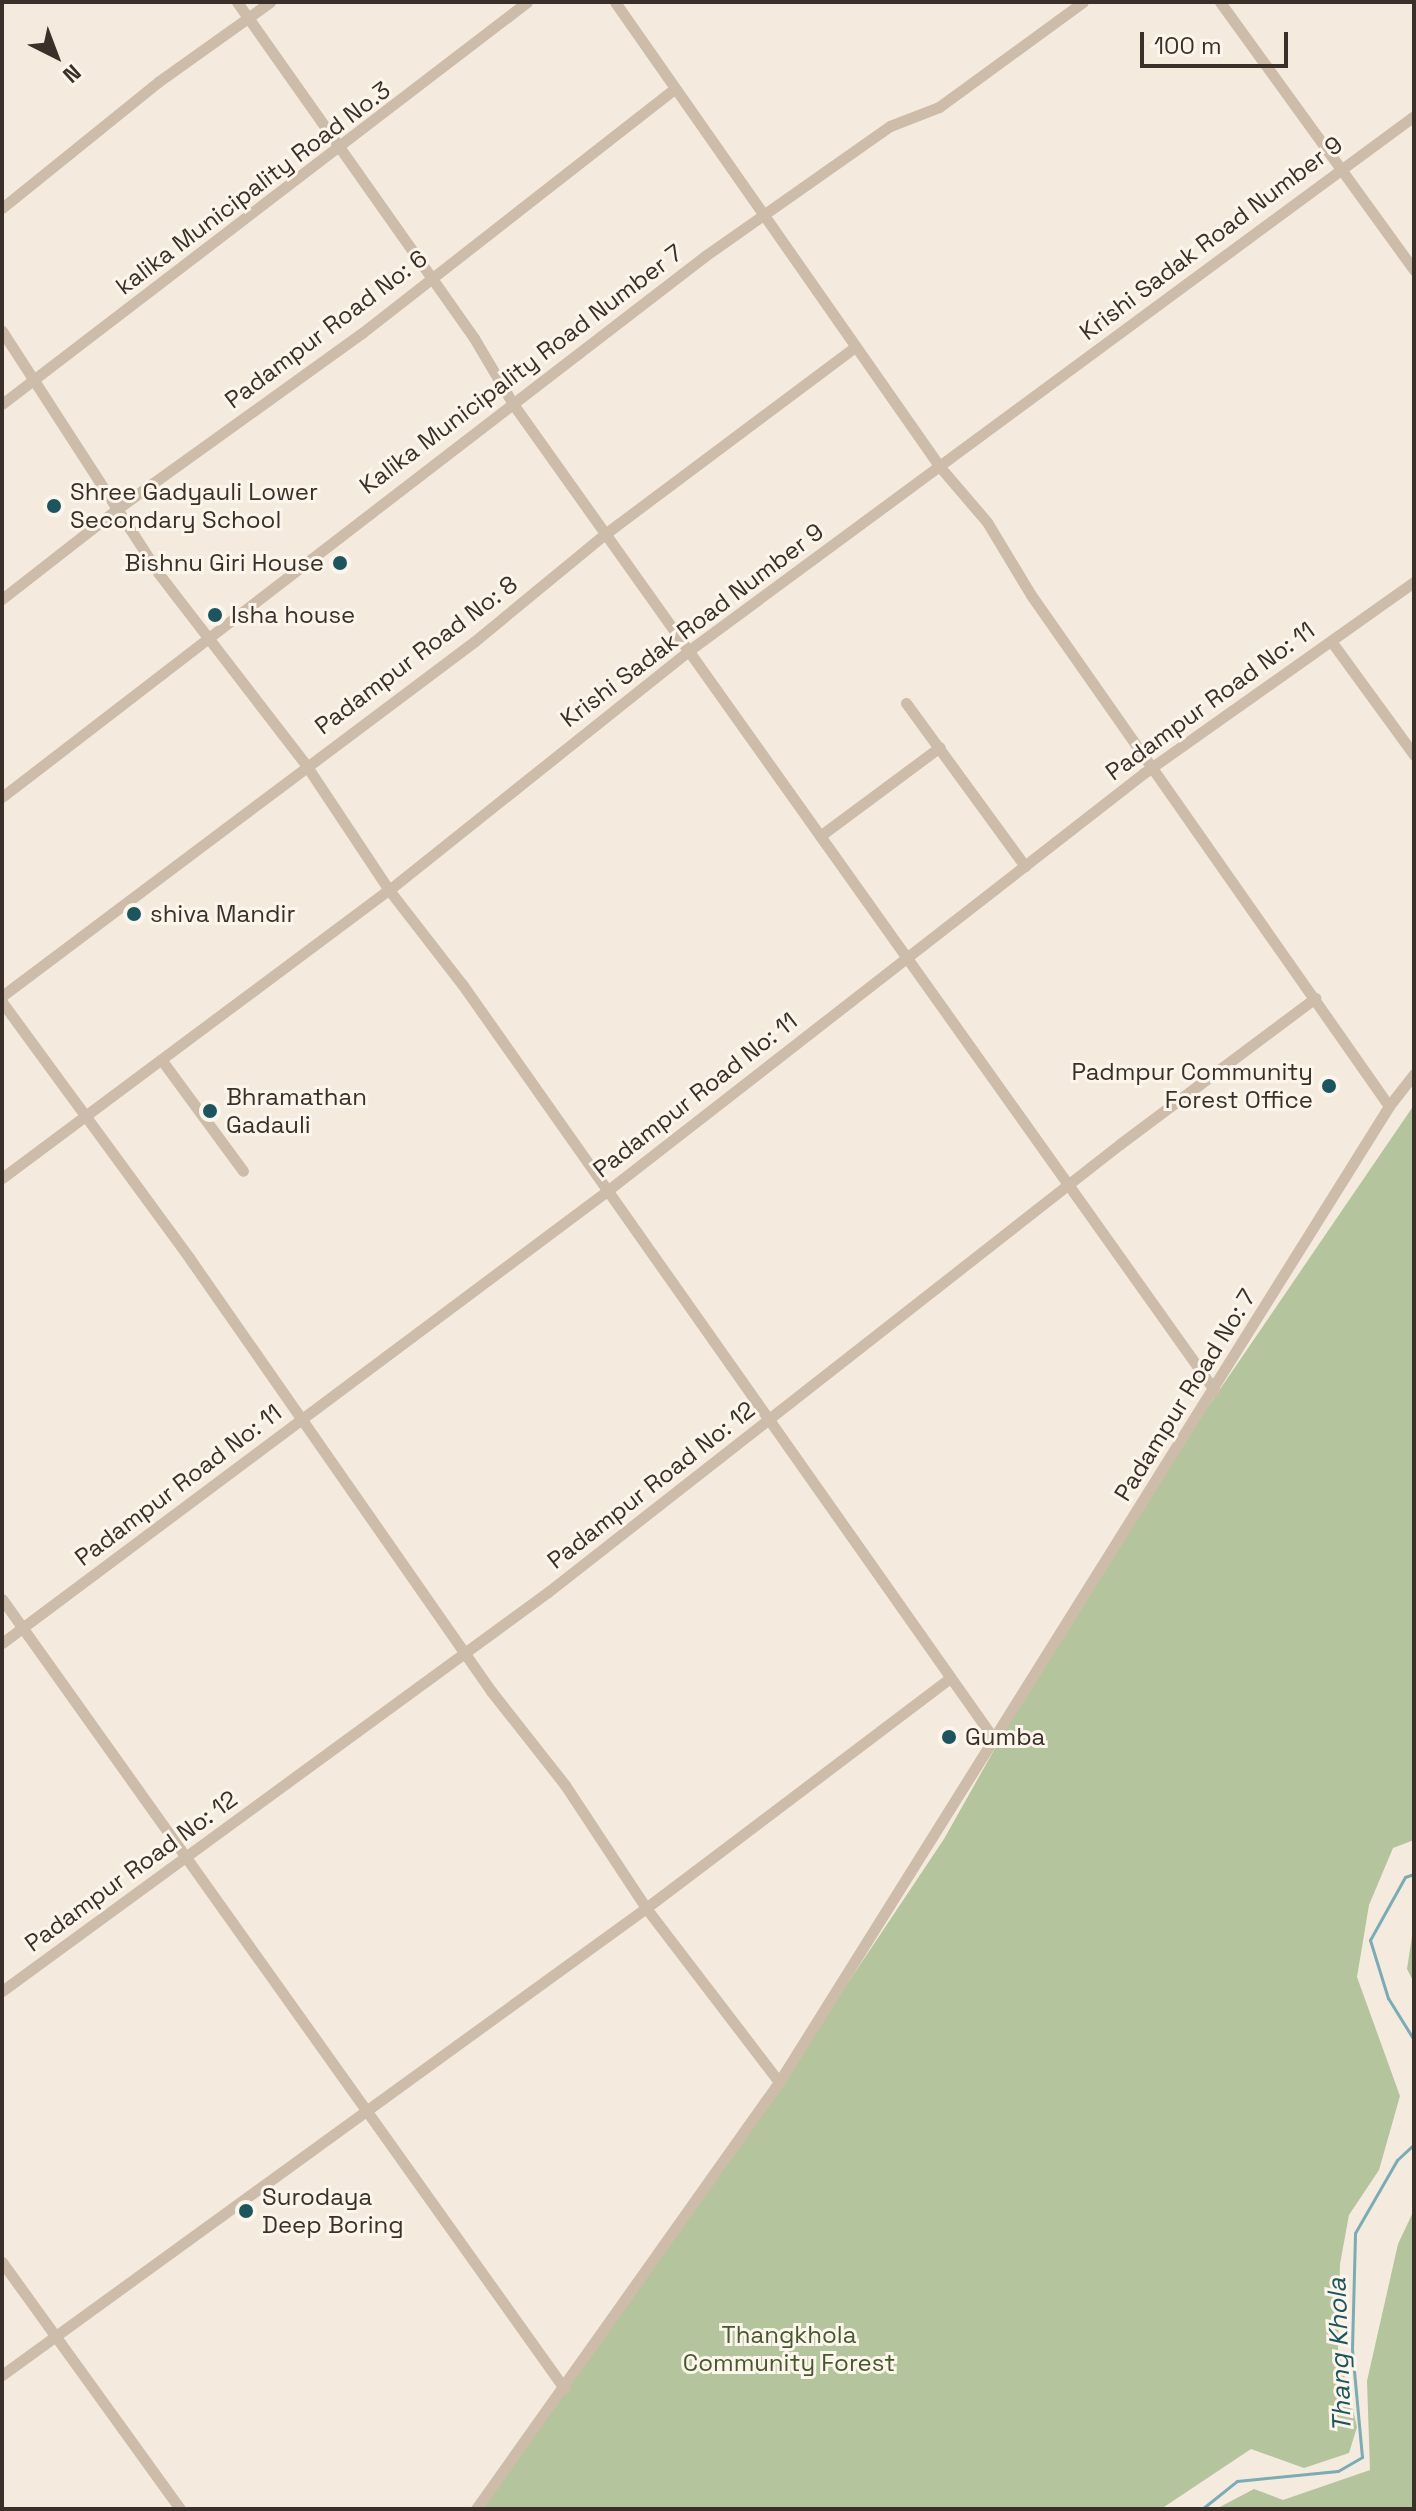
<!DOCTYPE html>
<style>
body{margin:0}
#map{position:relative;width:1416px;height:2511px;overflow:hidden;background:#f4ebde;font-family:"Space Grotesk",sans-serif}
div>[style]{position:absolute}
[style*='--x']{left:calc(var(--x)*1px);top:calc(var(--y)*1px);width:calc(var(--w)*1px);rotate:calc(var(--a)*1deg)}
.green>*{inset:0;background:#b4c49d}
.stream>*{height:3px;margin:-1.5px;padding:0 1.5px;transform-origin:1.5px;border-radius:1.5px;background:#7bacb3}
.minor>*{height:11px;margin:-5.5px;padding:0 5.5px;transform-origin:5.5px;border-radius:5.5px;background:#cdbca9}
.dots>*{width:22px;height:22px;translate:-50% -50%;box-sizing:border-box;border:4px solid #fbf5eb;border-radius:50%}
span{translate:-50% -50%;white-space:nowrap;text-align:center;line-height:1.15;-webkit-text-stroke:6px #fbf5eb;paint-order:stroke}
.street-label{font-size:24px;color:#3a3029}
.poi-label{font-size:24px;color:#3a3029}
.left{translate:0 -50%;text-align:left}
.right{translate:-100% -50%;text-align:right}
.park-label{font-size:24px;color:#45592c}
.water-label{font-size:26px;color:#1c555e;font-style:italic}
.frame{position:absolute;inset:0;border:4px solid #3a3029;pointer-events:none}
.north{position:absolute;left:16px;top:16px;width:80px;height:80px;-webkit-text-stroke:6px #fbf5eb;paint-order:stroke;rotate:138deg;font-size:22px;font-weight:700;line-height:32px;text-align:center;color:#3a3029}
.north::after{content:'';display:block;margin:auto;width:28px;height:36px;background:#3a3029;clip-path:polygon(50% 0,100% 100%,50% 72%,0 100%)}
.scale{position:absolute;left:1140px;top:32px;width:148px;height:36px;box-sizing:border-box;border:4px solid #3a3029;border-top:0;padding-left:10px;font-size:24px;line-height:28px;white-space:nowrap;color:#3a3029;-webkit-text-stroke:6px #fbf5eb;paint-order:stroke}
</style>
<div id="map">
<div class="green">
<div style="clip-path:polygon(1414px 1105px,1414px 1840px,1393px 1848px,1369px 1905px,1357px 1977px,1400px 2096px,1379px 2170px,1349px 2215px,1340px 2264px,1338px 2349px,1357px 2427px,1349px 2453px,1304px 2468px,1251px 2449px,1161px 2509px,479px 2509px,769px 2101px,944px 1839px,1089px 1581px)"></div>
<div style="clip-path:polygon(1414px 1923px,1414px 1983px,1407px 1969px)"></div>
<div style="clip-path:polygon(1414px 2210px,1414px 2509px,1216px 2509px,1254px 2489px,1283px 2500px,1370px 2470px,1367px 2381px,1398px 2244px)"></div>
</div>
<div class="stream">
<div style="--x:1414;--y:1874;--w:9;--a:162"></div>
<div style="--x:1405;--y:1877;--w:72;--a:119.1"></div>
<div style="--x:1370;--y:1940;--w:61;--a:72.8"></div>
<div style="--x:1388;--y:1998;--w:49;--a:58.2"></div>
<div style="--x:1202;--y:2509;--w:45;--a:-38.7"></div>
<div style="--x:1237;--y:2481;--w:101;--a:-5.7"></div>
<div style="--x:1338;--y:2471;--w:28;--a:-30"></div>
<div style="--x:1362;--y:2457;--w:108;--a:-95.3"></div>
<div style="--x:1352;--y:2349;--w:116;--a:-88.5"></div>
<div style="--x:1355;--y:2233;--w:84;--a:-60.1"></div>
<div style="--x:1397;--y:2160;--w:23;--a:-43"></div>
</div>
<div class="minor">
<div style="--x:237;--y:2;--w:411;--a:54.8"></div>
<div style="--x:474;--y:338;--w:77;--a:59.4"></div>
<div style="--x:513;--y:404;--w:1211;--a:54.58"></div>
<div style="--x:615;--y:2;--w:567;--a:55.05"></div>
<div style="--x:940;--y:467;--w:72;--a:49.5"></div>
<div style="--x:987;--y:522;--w:85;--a:58.9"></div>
<div style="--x:1031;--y:595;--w:624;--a:54.99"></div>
<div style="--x:1220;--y:2;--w:331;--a:54.1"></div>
<div style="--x:2;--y:208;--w:201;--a:-38.9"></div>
<div style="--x:158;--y:82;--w:138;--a:-35.5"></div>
<div style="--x:2;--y:331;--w:289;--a:57.1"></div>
<div style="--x:159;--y:574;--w:241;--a:52.4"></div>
<div style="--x:306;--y:765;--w:150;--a:56.4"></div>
<div style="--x:389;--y:890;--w:119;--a:52.2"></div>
<div style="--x:462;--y:984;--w:924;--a:54.83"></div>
<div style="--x:2;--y:404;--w:661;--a:-37.44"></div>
<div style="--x:2;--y:599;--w:146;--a:-38"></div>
<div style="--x:117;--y:509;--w:302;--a:-35.7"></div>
<div style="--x:362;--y:333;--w:396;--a:-38"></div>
<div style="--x:1331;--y:641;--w:141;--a:53.9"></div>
<div style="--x:906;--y:703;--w:202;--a:53.9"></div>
<div style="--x:2;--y:797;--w:887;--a:-37.58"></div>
<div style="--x:705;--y:256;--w:226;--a:-35.1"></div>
<div style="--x:890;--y:126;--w:53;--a:-21.2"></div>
<div style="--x:939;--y:107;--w:178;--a:-36.1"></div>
<div style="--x:820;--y:836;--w:149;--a:-36.6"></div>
<div style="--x:2;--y:996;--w:591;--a:-36.89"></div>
<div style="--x:475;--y:641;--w:168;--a:-39.5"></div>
<div style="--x:605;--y:534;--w:312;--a:-36.8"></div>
<div style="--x:2;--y:1002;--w:318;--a:53.8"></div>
<div style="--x:190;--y:1259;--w:527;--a:55.13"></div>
<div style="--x:491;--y:1691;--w:120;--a:51.8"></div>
<div style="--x:565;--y:1785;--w:147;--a:56.6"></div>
<div style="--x:646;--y:1908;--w:219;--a:52.6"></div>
<div style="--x:163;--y:1062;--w:135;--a:53.7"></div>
<div style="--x:2;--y:1178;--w:482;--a:-36.7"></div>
<div style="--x:389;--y:890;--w:386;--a:-38.6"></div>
<div style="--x:691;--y:649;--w:898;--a:-36.4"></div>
<div style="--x:2;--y:1599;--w:969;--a:54.54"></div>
<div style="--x:2;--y:1643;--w:755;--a:-36.76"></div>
<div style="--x:607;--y:1191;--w:681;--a:-37.9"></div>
<div style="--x:1144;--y:773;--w:331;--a:-35.3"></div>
<div style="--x:2;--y:1991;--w:676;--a:-36.16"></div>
<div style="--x:548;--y:1592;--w:727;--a:-38.07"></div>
<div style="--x:1120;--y:1144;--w:244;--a:-36.8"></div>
<div style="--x:2;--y:2262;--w:304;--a:54.2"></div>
<div style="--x:2;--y:2375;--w:796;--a:-35.95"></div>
<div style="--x:646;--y:1908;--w:381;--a:-37.1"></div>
<div style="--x:476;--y:2509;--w:524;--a:-54.64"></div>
<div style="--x:779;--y:2082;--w:1151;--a:-57.99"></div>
<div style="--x:1389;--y:1106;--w:41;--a:-52"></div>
</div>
<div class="dots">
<div style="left:54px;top:506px;background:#1c555e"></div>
<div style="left:340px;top:563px;background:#1c555e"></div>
<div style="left:215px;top:615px;background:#1c555e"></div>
<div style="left:134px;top:914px;background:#1c555e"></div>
<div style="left:1329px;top:1086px;background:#1c555e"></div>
<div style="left:210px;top:1111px;background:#1c555e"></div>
<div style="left:949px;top:1737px;background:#1c555e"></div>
<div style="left:246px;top:2211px;background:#1c555e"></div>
</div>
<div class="street-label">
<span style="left:253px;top:188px;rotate:-37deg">kalika Municipality Road No.3</span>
<span style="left:1211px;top:238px;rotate:-37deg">Krishi Sadak Road Number 9</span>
<span style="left:326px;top:329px;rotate:-37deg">Padampur Road No: 6</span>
<span style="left:521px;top:369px;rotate:-37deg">Kalika Municipality Road Number 7</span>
<span style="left:692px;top:625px;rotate:-37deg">Krishi Sadak Road Number 9</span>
<span style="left:416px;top:655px;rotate:-37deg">Padampur Road No: 8</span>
<span style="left:1210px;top:701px;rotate:-36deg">Padampur Road No: 11</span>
<span style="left:695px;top:1095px;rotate:-38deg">Padampur Road No: 11</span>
<span style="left:1185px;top:1395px;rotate:-58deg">Padampur Road No: 7</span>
<span style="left:178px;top:1485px;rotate:-37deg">Padampur Road No: 11</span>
<span style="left:651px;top:1485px;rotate:-38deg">Padampur Road No: 12</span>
<span style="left:131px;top:1871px;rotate:-36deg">Padampur Road No: 12</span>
</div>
<div class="poi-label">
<span class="left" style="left:70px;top:506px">Shree Gadyauli Lower<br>Secondary School</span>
<span class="right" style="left:324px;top:563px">Bishnu Giri House</span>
<span class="left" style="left:231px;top:615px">Isha house</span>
<span class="left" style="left:150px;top:914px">shiva Mandir</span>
<span class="right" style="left:1313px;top:1086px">Padmpur Community<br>Forest Office</span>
<span class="left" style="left:226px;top:1111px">Bhramathan<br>Gadauli</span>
<span class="left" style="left:965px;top:1737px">Gumba</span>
<span class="left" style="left:262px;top:2211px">Surodaya<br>Deep Boring</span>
</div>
<div class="park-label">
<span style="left:789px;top:2349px">Thangkhola<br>Community Forest</span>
</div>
<div class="water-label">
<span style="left:1340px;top:2355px;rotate:-92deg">Thang Khola</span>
</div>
<div class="frame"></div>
<div class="north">N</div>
<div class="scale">100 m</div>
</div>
